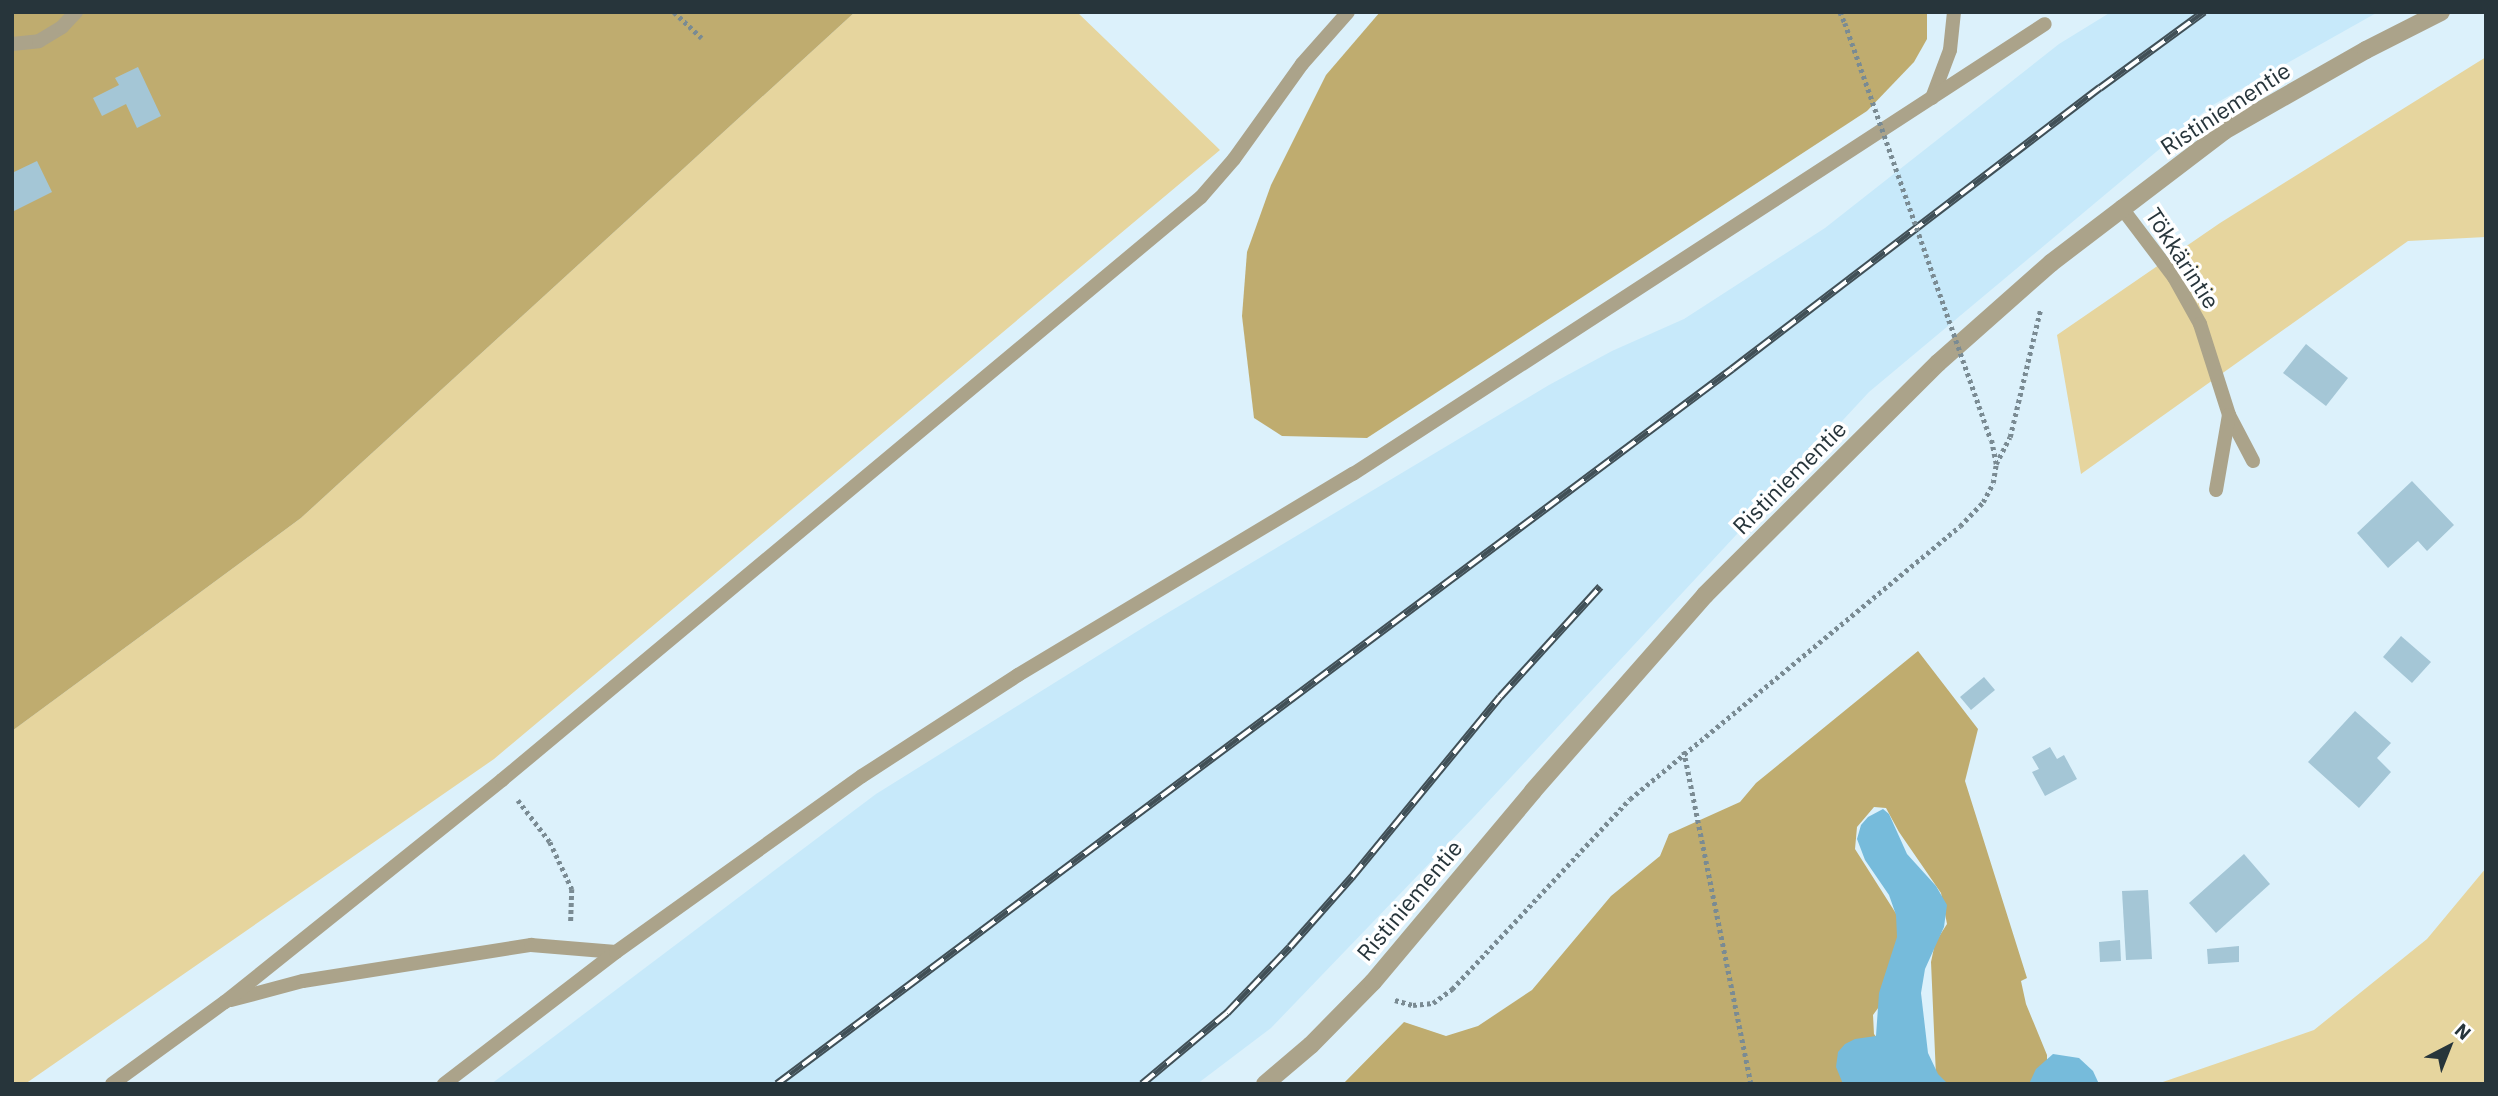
<!DOCTYPE html>
<meta charset="utf-8">
<style>
body{margin:0}
#map{position:relative;width:2498px;height:1096px;overflow:hidden;background:#dcf1fb;font-family:"IBM Plex Sans",sans-serif}
div>[style]{position:absolute}
[style*='--x']{left:calc(var(--x)*1px);top:calc(var(--y)*1px);width:calc(var(--w)*1px);rotate:calc(var(--a)*1deg)}
.built>*{inset:0;background:#c7e9fa}
.green>*{inset:0;background:#e6d59e}
.forest>*{inset:0;background:#bfac6f}
.water>*{inset:0;background:#76bbdb}
.building>*{inset:0;background:#a4c6d6}
.path>*{height:4.5px;margin-top:-2.25px;transform-origin:0;background:repeating-linear-gradient(90deg,#7a8b93 0 3.5px,transparent 0 7px)}
.service>*{height:14px;margin:-7px;padding:0 7px;transform-origin:7px;border-radius:7px;background:#aba38a}
.tertiary>*{height:18px;margin:-9px;padding:0 9px;transform-origin:9px;border-radius:9px;background:#aba38a}
.rail>*{height:8px;margin-top:-4px;transform-origin:0;background:repeating-linear-gradient(90deg,#fff 0 16px,#415057 0 32px);box-sizing:border-box;border-block:2px solid #415057}
.path-bridge>*{height:4.5px;margin-top:-2.25px;transform-origin:0;background:repeating-linear-gradient(90deg,#7a8b93 0 3.5px,transparent 0 7px)}
span{translate:-50% -50%;white-space:nowrap;text-align:center;line-height:1.15;-webkit-text-stroke:7px #fff;paint-order:stroke}
.street-label{font-size:23px;color:#27353b}
.frame{position:absolute;inset:0;border:14px solid #27353b;pointer-events:none}
.north{position:absolute;left:2414px;top:1012px;width:70px;height:70px;-webkit-text-stroke:5px #fff;paint-order:stroke;rotate:42deg;font-size:19px;font-weight:700;line-height:28px;text-align:center;color:#27353b}
.north::after{content:'';display:block;margin:auto;width:24px;height:32px;background:#27353b;clip-path:polygon(50% 0,100% 100%,50% 72%,0 100%)}
</style>
<div id="map">
<div class="built">
<div style="clip-path:polygon(2111px 12px,2378px 12px,2211px 106px,1869px 392px,1473px 818px,1271px 1028px,1197px 1084px,491px 1084px,876px 794px,1149px 624px,1549px 385px,1612px 351px,1684px 319px,1825px 228px,2059px 44px)"></div>
</div>
<div class="green">
<div style="clip-path:polygon(855px 12px,1077px 12px,1220px 150px,494px 759px,25px 1084px,12px 1084px,12px 731px,301px 518px)"></div>
<div style="clip-path:polygon(2486px 57px,2486px 237px,2408px 241px,2081px 474px,2057px 335px,2220px 223px)"></div>
<div style="clip-path:polygon(2486px 868px,2486px 1084px,2157px 1084px,2314px 1030px,2427px 939px)"></div>
</div>
<div class="forest">
<div style="clip-path:polygon(12px 12px,855px 12px,301px 518px,12px 731px)"></div>
<div style="clip-path:polygon(1380px 12px,1927px 12px,1927px 39px,1914px 62px,1867px 111px,1367px 438px,1282px 436px,1254px 418px,1242px 316px,1247px 252px,1271px 185px,1326px 75px)"></div>
<div style="clip-path:polygon(1918px 651px,1978px 729px,1965px 781px,2027px 978px,2021px 981px,2026px 1004px,2047px 1055px,2047px 1072px,2040px 1084px,1948px 1084px,1936px 1076px,1931px 962px,1935px 943px,1947px 924px,1941px 893px,1899px 832px,1886px 808px,1874px 807px,1857px 827px,1855px 849px,1902px 923px,1884px 1000px,1873px 1015px,1874px 1034px,1912px 1084px,1343px 1084px,1404px 1022px,1446px 1036px,1478px 1026px,1532px 990px,1611px 896px,1660px 856px,1669px 834px,1740px 802px,1756px 783px)"></div>
</div>
<div class="water">
<div style="clip-path:polygon(1883px 809px,1889px 814px,1907px 854px,1936px 886px,1947px 905px,1944px 927px,1925px 969px,1921px 993px,1928px 1053px,1938px 1074px,1948px 1084px,1843px 1084px,1836px 1067px,1838px 1052px,1845px 1044px,1855px 1039px,1876px 1036px,1879px 993px,1897px 937px,1896px 915px,1889px 895px,1865px 860px,1857px 839px,1861px 825px,1868px 817px)"></div>
<div style="clip-path:polygon(2053px 1054px,2079px 1058px,2093px 1071px,2099px 1084px,2029px 1084px,2036px 1069px)"></div>
</div>
<div class="building">
<div style="clip-path:polygon(138px 67px,161px 116px,137px 128px,126px 104px,102px 116px,93px 98px,119px 85px,115px 78px)"></div>
<div style="clip-path:polygon(37px 161px,52px 192px,12px 212px,12px 168px,14px 172px)"></div>
<div style="clip-path:polygon(2306px 344px,2348px 378px,2326px 406px,2283px 373px)"></div>
<div style="clip-path:polygon(2412px 481px,2454px 525px,2427px 551px,2418px 541px,2388px 568px,2357px 533px)"></div>
<div style="clip-path:polygon(2401px 636px,2431px 662px,2412px 683px,2383px 657px)"></div>
<div style="clip-path:polygon(1984px 677px,1995px 690px,1971px 710px,1960px 697px)"></div>
<div style="clip-path:polygon(2355px 711px,2391px 743px,2377px 758px,2391px 772px,2359px 808px,2308px 762px)"></div>
<div style="clip-path:polygon(2050px 747px,2057px 759px,2064px 755px,2077px 779px,2045px 796px,2032px 772px,2039px 769px,2032px 757px)"></div>
<div style="clip-path:polygon(2244px 854px,2270px 884px,2216px 933px,2189px 903px)"></div>
<div style="clip-path:polygon(2148px 890px,2152px 959px,2126px 960px,2122px 891px)"></div>
<div style="clip-path:polygon(2120px 940px,2121px 961px,2100px 962px,2099px 942px)"></div>
<div style="clip-path:polygon(2239px 946px,2239px 962px,2208px 964px,2207px 949px)"></div>
</div>
<div class="path">
<div style="--x:674;--y:12;--w:38;--a:43"></div>
<div style="--x:1840;--y:12;--w:12;--a:66"></div>
<div style="--x:1996;--y:464;--w:30;--a:-63"></div>
<div style="--x:2010;--y:437;--w:130;--a:-76.6"></div>
<div style="--x:1684;--y:751;--w:340;--a:78.6"></div>
<div style="--x:518;--y:800;--w:53;--a:52.7"></div>
<div style="--x:550;--y:842;--w:52;--a:64.9"></div>
<div style="--x:572;--y:889;--w:34;--a:92"></div>
<div style="--x:1395;--y:1000;--w:19;--a:16"></div>
<div style="--x:1413;--y:1005;--w:20;--a:-6"></div>
<div style="--x:1433;--y:1003;--w:24;--a:-36"></div>
<div style="--x:1452;--y:989;--w:260;--a:-46.9"></div>
<div style="--x:1630;--y:799;--w:428;--a:-39.6"></div>
<div style="--x:1960;--y:526;--w:33;--a:-46"></div>
<div style="--x:1983;--y:502;--w:21;--a:-62"></div>
<div style="--x:1993;--y:483;--w:19;--a:-81"></div>
<div style="--x:1996;--y:464;--w:25;--a:-101"></div>
</div>
<div class="service">
<div style="--x:12;--y:44;--w:27;--a:-6"></div>
<div style="--x:39;--y:41;--w:27;--a:-31"></div>
<div style="--x:62;--y:27;--w:21;--a:-47"></div>
<div style="--x:1932;--y:98;--w:51;--a:-69.4"></div>
<div style="--x:1950;--y:50;--w:38;--a:-84"></div>
<div style="--x:2121;--y:207;--w:88;--a:52.9"></div>
<div style="--x:2174;--y:277;--w:54;--a:61"></div>
<div style="--x:2200;--y:324;--w:96;--a:72.3"></div>
<div style="--x:2229;--y:415;--w:52;--a:62.4"></div>
<div style="--x:2216;--y:490;--w:76;--a:-80.2"></div>
<div style="--x:231;--y:1000;--w:74;--a:-14.8"></div>
<div style="--x:303;--y:981;--w:231;--a:-9"></div>
<div style="--x:531;--y:945;--w:85;--a:4.7"></div>
<div style="--x:112;--y:1084;--w:140;--a:-36"></div>
<div style="--x:225;--y:1002;--w:355;--a:-38.7"></div>
<div style="--x:502;--y:780;--w:910;--a:-39.83"></div>
<div style="--x:1201;--y:197;--w:50;--a:-49"></div>
<div style="--x:1234;--y:159;--w:117;--a:-54.4"></div>
<div style="--x:1302;--y:64;--w:69;--a:-48.5"></div>
<div style="--x:444;--y:1084;--w:217;--a:-37.5"></div>
<div style="--x:616;--y:952;--w:302;--a:-35.6"></div>
<div style="--x:862;--y:776;--w:186;--a:-32.9"></div>
<div style="--x:1018;--y:675;--w:391;--a:-31"></div>
<div style="--x:1353;--y:474;--w:825;--a:-33.04"></div>
</div>
<div class="tertiary">
<div style="--x:1265;--y:1084;--w:60;--a:-40.3"></div>
<div style="--x:1311;--y:1045;--w:88;--a:-45.5"></div>
<div style="--x:1373;--y:982;--w:249;--a:-50"></div>
<div style="--x:1533;--y:791;--w:261;--a:-48.7"></div>
<div style="--x:1705;--y:595;--w:329;--a:-44.9"></div>
<div style="--x:1938;--y:363;--w:151;--a:-41.5"></div>
<div style="--x:2051;--y:263;--w:218;--a:-37.3"></div>
<div style="--x:2224;--y:131;--w:163;--a:-29.7"></div>
<div style="--x:2366;--y:50;--w:84;--a:-26.9"></div>
</div>
<div class="rail">
<div style="--x:777;--y:1084;--w:1193;--a:-36.82"></div>
<div style="--x:1732;--y:369;--w:463;--a:-37.4"></div>
<div style="--x:2100;--y:88;--w:129;--a:-36.2"></div>
<div style="--x:1142;--y:1084;--w:111;--a:-39.9"></div>
<div style="--x:1227;--y:1013;--w:91;--a:-46.3"></div>
<div style="--x:1290;--y:947;--w:94;--a:-48.5"></div>
<div style="--x:1352;--y:877;--w:233;--a:-50.6"></div>
<div style="--x:1500;--y:697;--w:149;--a:-47.7"></div>
</div>
<div class="path-bridge">
<div style="--x:1845;--y:23;--w:441;--a:70.7"></div>
</div>
<div class="street-label">
<span style="left:2225px;top:108px;rotate:-33deg">Ristiniementie</span>
<span style="left:2183px;top:258px;rotate:57deg">Tökkärintie</span>
<span style="left:1789px;top:477px;rotate:-45deg">Ristiniementie</span>
<span style="left:1409px;top:900px;rotate:-50deg">Ristiniementie</span>
</div>
<div class="frame"></div>
<div class="north">N</div>
</div>
